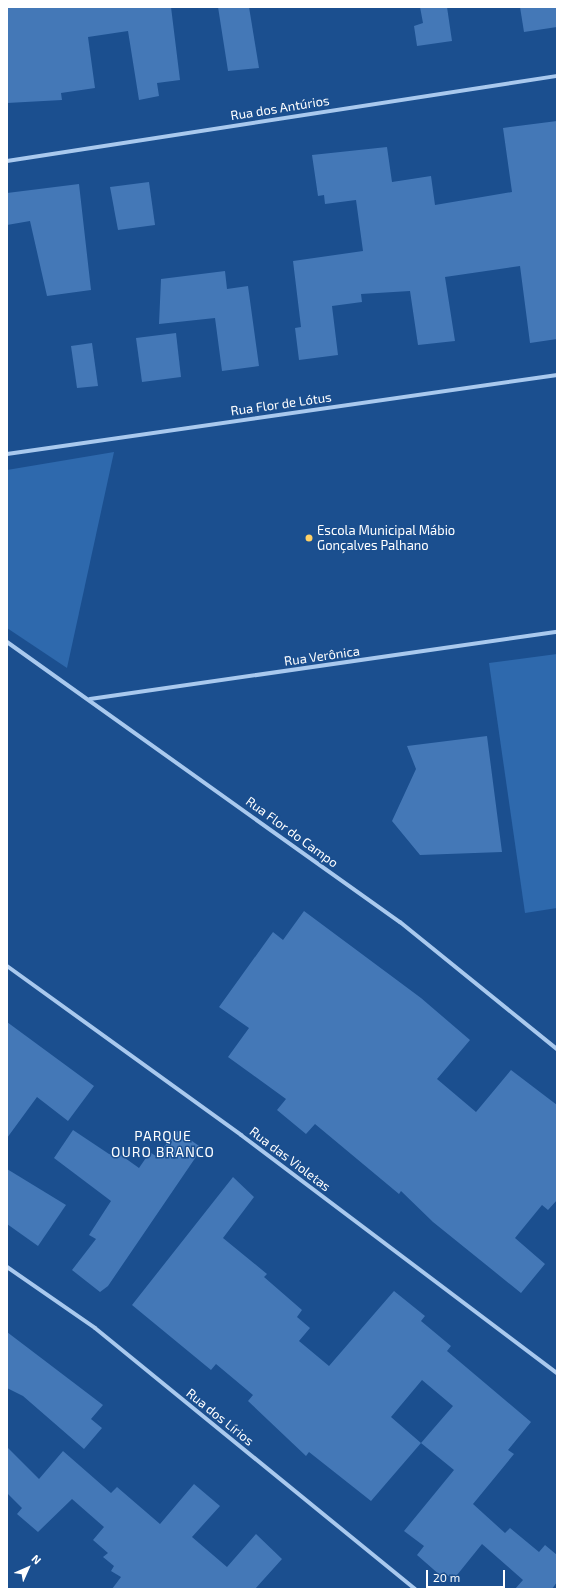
<!DOCTYPE html>
<meta charset="utf-8">
<style>
body{margin:0}
#map{position:relative;width:564px;height:1596px;overflow:hidden;background:#1b4f8f;font-family:"Exo 2",sans-serif}
div>[style]{position:absolute}
[style*='--x']{left:calc(var(--x)*1px);top:calc(var(--y)*1px);width:calc(var(--w)*1px);rotate:calc(var(--a)*1deg)}
.green>*{inset:0;background:#2e69ad}
.building>*{inset:0;background:#4478b7}
.minor>*{height:4px;margin:-2px;padding:0 2px;transform-origin:2px;border-radius:2px;background:#a9c9ee}
.dots>*{width:11px;height:11px;translate:-50% -50%;box-sizing:border-box;border:2px solid #1b4f8f;border-radius:50%}
span{translate:-50% -50%;white-space:nowrap;text-align:center;line-height:1.15;-webkit-text-stroke:3px #1b4f8f;paint-order:stroke}
.street-label{font-size:13px;color:#fff}
.poi-label{font-size:13px;color:#fff}
.left{translate:0 -50%;text-align:left}
.neighbourhood-label{font-size:14px;color:#fff;letter-spacing:1px}
.frame{position:absolute;inset:0;border:8px solid #fff;pointer-events:none}
.north{position:absolute;left:8px;top:1548px;width:40px;height:40px;-webkit-text-stroke:3px #1b4f8f;paint-order:stroke;rotate:45deg;font-size:11px;font-weight:700;line-height:16px;text-align:center;color:#fff}
.north::after{content:'';display:block;margin:auto;width:14px;height:18px;background:#fff;clip-path:polygon(50% 0,100% 100%,50% 72%,0 100%)}
.scale{position:absolute;left:426px;top:1570px;width:79px;height:18px;box-sizing:border-box;border:2px solid #fff;border-top:0;padding-left:5px;font-size:12px;line-height:14px;white-space:nowrap;color:#fff;-webkit-text-stroke:3px #1b4f8f;paint-order:stroke}
</style>
<div id="map">
<div class="green">
<div style="clip-path:polygon(114px 452px,67px 668px,7px 628px,7px 470px)"></div>
<div style="clip-path:polygon(557px 654px,557px 908px,525px 913px,489px 663px)"></div>
</div>
<div class="building">
<div style="clip-path:polygon(7px 7px,171px 7px,180px 80px,157px 83px,159px 96px,139px 100px,128px 31px,88px 37px,95px 88px,61px 93px,62px 100px,7px 103px)"></div>
<div style="clip-path:polygon(218px 7px,249px 7px,259px 68px,228px 71px)"></div>
<div style="clip-path:polygon(420px 7px,447px 7px,452px 41px,417px 46px,414px 26px,423px 23px)"></div>
<div style="clip-path:polygon(520px 7px,557px 7px,557px 27px,524px 32px)"></div>
<div style="clip-path:polygon(557px 121px,557px 339px,530px 343px,520px 266px,445px 277px,455px 341px,418px 345px,410px 291px,361px 294px,362px 302px,332px 306px,338px 355px,299px 360px,295px 328px,301px 327px,293px 261px,363px 251px,356px 200px,325px 204px,324px 195px,318px 196px,312px 155px,387px 147px,392px 182px,431px 176px,435px 205px,512px 192px,503px 128px)"></div>
<div style="clip-path:polygon(149px 182px,155px 225px,118px 230px,110px 187px)"></div>
<div style="clip-path:polygon(79px 184px,91px 290px,47px 296px,30px 221px,7px 225px,7px 193px)"></div>
<div style="clip-path:polygon(225px 271px,227px 289px,248px 286px,259px 366px,222px 371px,215px 318px,159px 324px,161px 279px)"></div>
<div style="clip-path:polygon(176px 333px,181px 377px,142px 382px,136px 338px)"></div>
<div style="clip-path:polygon(92px 343px,98px 386px,77px 388px,71px 346px)"></div>
<div style="clip-path:polygon(487px 736px,502px 852px,420px 855px,392px 821px,416px 769px,407px 746px)"></div>
<div style="clip-path:polygon(304px 911px,421px 998px,470px 1040px,437px 1079px,476px 1112px,511px 1070px,557px 1105px,557px 1200px,548px 1210px,542px 1205px,515px 1238px,545px 1264px,521px 1293px,433px 1222px,401px 1191px,399px 1194px,315px 1124px,306px 1134px,277px 1110px,286px 1099px,228px 1057px,249px 1028px,219px 1007px,273px 932px,283px 940px)"></div>
<div style="clip-path:polygon(7px 1022px,94px 1086px,68px 1121px,37px 1097px,7px 1138px)"></div>
<div style="clip-path:polygon(73px 1130px,109px 1154px,116px 1156px,118px 1153px,139px 1168px,150px 1152px,157px 1157px,176px 1130px,202px 1148px,108px 1286px,100px 1292px,72px 1270px,96px 1239px,89px 1235px,111px 1201px,54px 1158px)"></div>
<div style="clip-path:polygon(7px 1169px,66px 1205px,38px 1246px,7px 1224px)"></div>
<div style="clip-path:polygon(evenodd,233px 1177px,254px 1197px,223px 1238px,267px 1274px,264px 1277px,302px 1310px,297px 1317px,310px 1328px,299px 1341px,329px 1366px,394px 1291px,425px 1316px,421px 1321px,451px 1346px,447px 1351px,531px 1422px,508px 1450px,514px 1454px,473px 1504px,505px 1533px,510px 1528px,539px 1552px,545px 1545px,557px 1555px,557px 1582px,552px 1589px,515px 1589px,523px 1580px,482px 1544px,453px 1580px,444px 1572px,441px 1576px,417px 1555px,424px 1546px,404px 1531px,454px 1470px,421px 1443px,371px 1501px,309px 1452px,306px 1456px,248px 1401px,253px 1395px,216px 1364px,211px 1370px,132px 1305px,233px 1177px,422px 1380px,453px 1406px,421px 1443px,391px 1417px,422px 1380px)"></div>
<div style="clip-path:polygon(7px 1332px,103px 1405px,91px 1419px,102px 1428px,84px 1449px,23px 1396px,7px 1388px)"></div>
<div style="clip-path:polygon(7px 1447px,39px 1479px,63px 1451px,111px 1493px,117px 1487px,160px 1524px,194px 1484px,220px 1506px,192px 1537px,227px 1567px,256px 1534px,282px 1559px,255px 1589px,112px 1589px,121px 1577px,111px 1571px,114px 1566px,103px 1557px,108px 1553px,93px 1540px,104px 1527px,72px 1499px,38px 1532px,17px 1514px,22px 1508px,7px 1493px)"></div>
</div>
<div class="minor">
<div style="--x:7;--y:161;--w:557;--a:-8.79"></div>
<div style="--x:7;--y:454;--w:556;--a:-8.17"></div>
<div style="--x:7;--y:642;--w:483;--a:35.5"></div>
<div style="--x:400;--y:922;--w:202;--a:39"></div>
<div style="--x:90;--y:699;--w:472;--a:-8.2"></div>
<div style="--x:7;--y:966;--w:289;--a:35.8"></div>
<div style="--x:241;--y:1135;--w:396;--a:37"></div>
<div style="--x:7;--y:1267;--w:107;--a:34.7"></div>
<div style="--x:95;--y:1328;--w:413;--a:39.2"></div>
</div>
<div class="dots">
<div style="left:309px;top:538px;background:#ffd166"></div>
</div>
<div class="street-label">
<span style="left:280px;top:108px;rotate:-9deg">Rua dos Antúrios</span>
<span style="left:281px;top:404px;rotate:-8deg">Rua Flor de Lótus</span>
<span style="left:322px;top:656px;rotate:-8deg">Rua Verônica</span>
<span style="left:292px;top:832px;rotate:36deg">Rua Flor do Campo</span>
<span style="left:290px;top:1159px;rotate:37deg">Rua das Violetas</span>
<span style="left:220px;top:1417px;rotate:39deg">Rua dos Lírios</span>
</div>
<div class="poi-label">
<span class="left" style="left:317px;top:538px">Escola Municipal Mábio<br>Gonçalves Palhano</span>
</div>
<div class="neighbourhood-label">
<span style="left:163px;top:1144px">PARQUE<br>OURO BRANCO</span>
</div>
<div class="frame"></div>
<div class="north">N</div>
<div class="scale">20 m</div>
</div>
